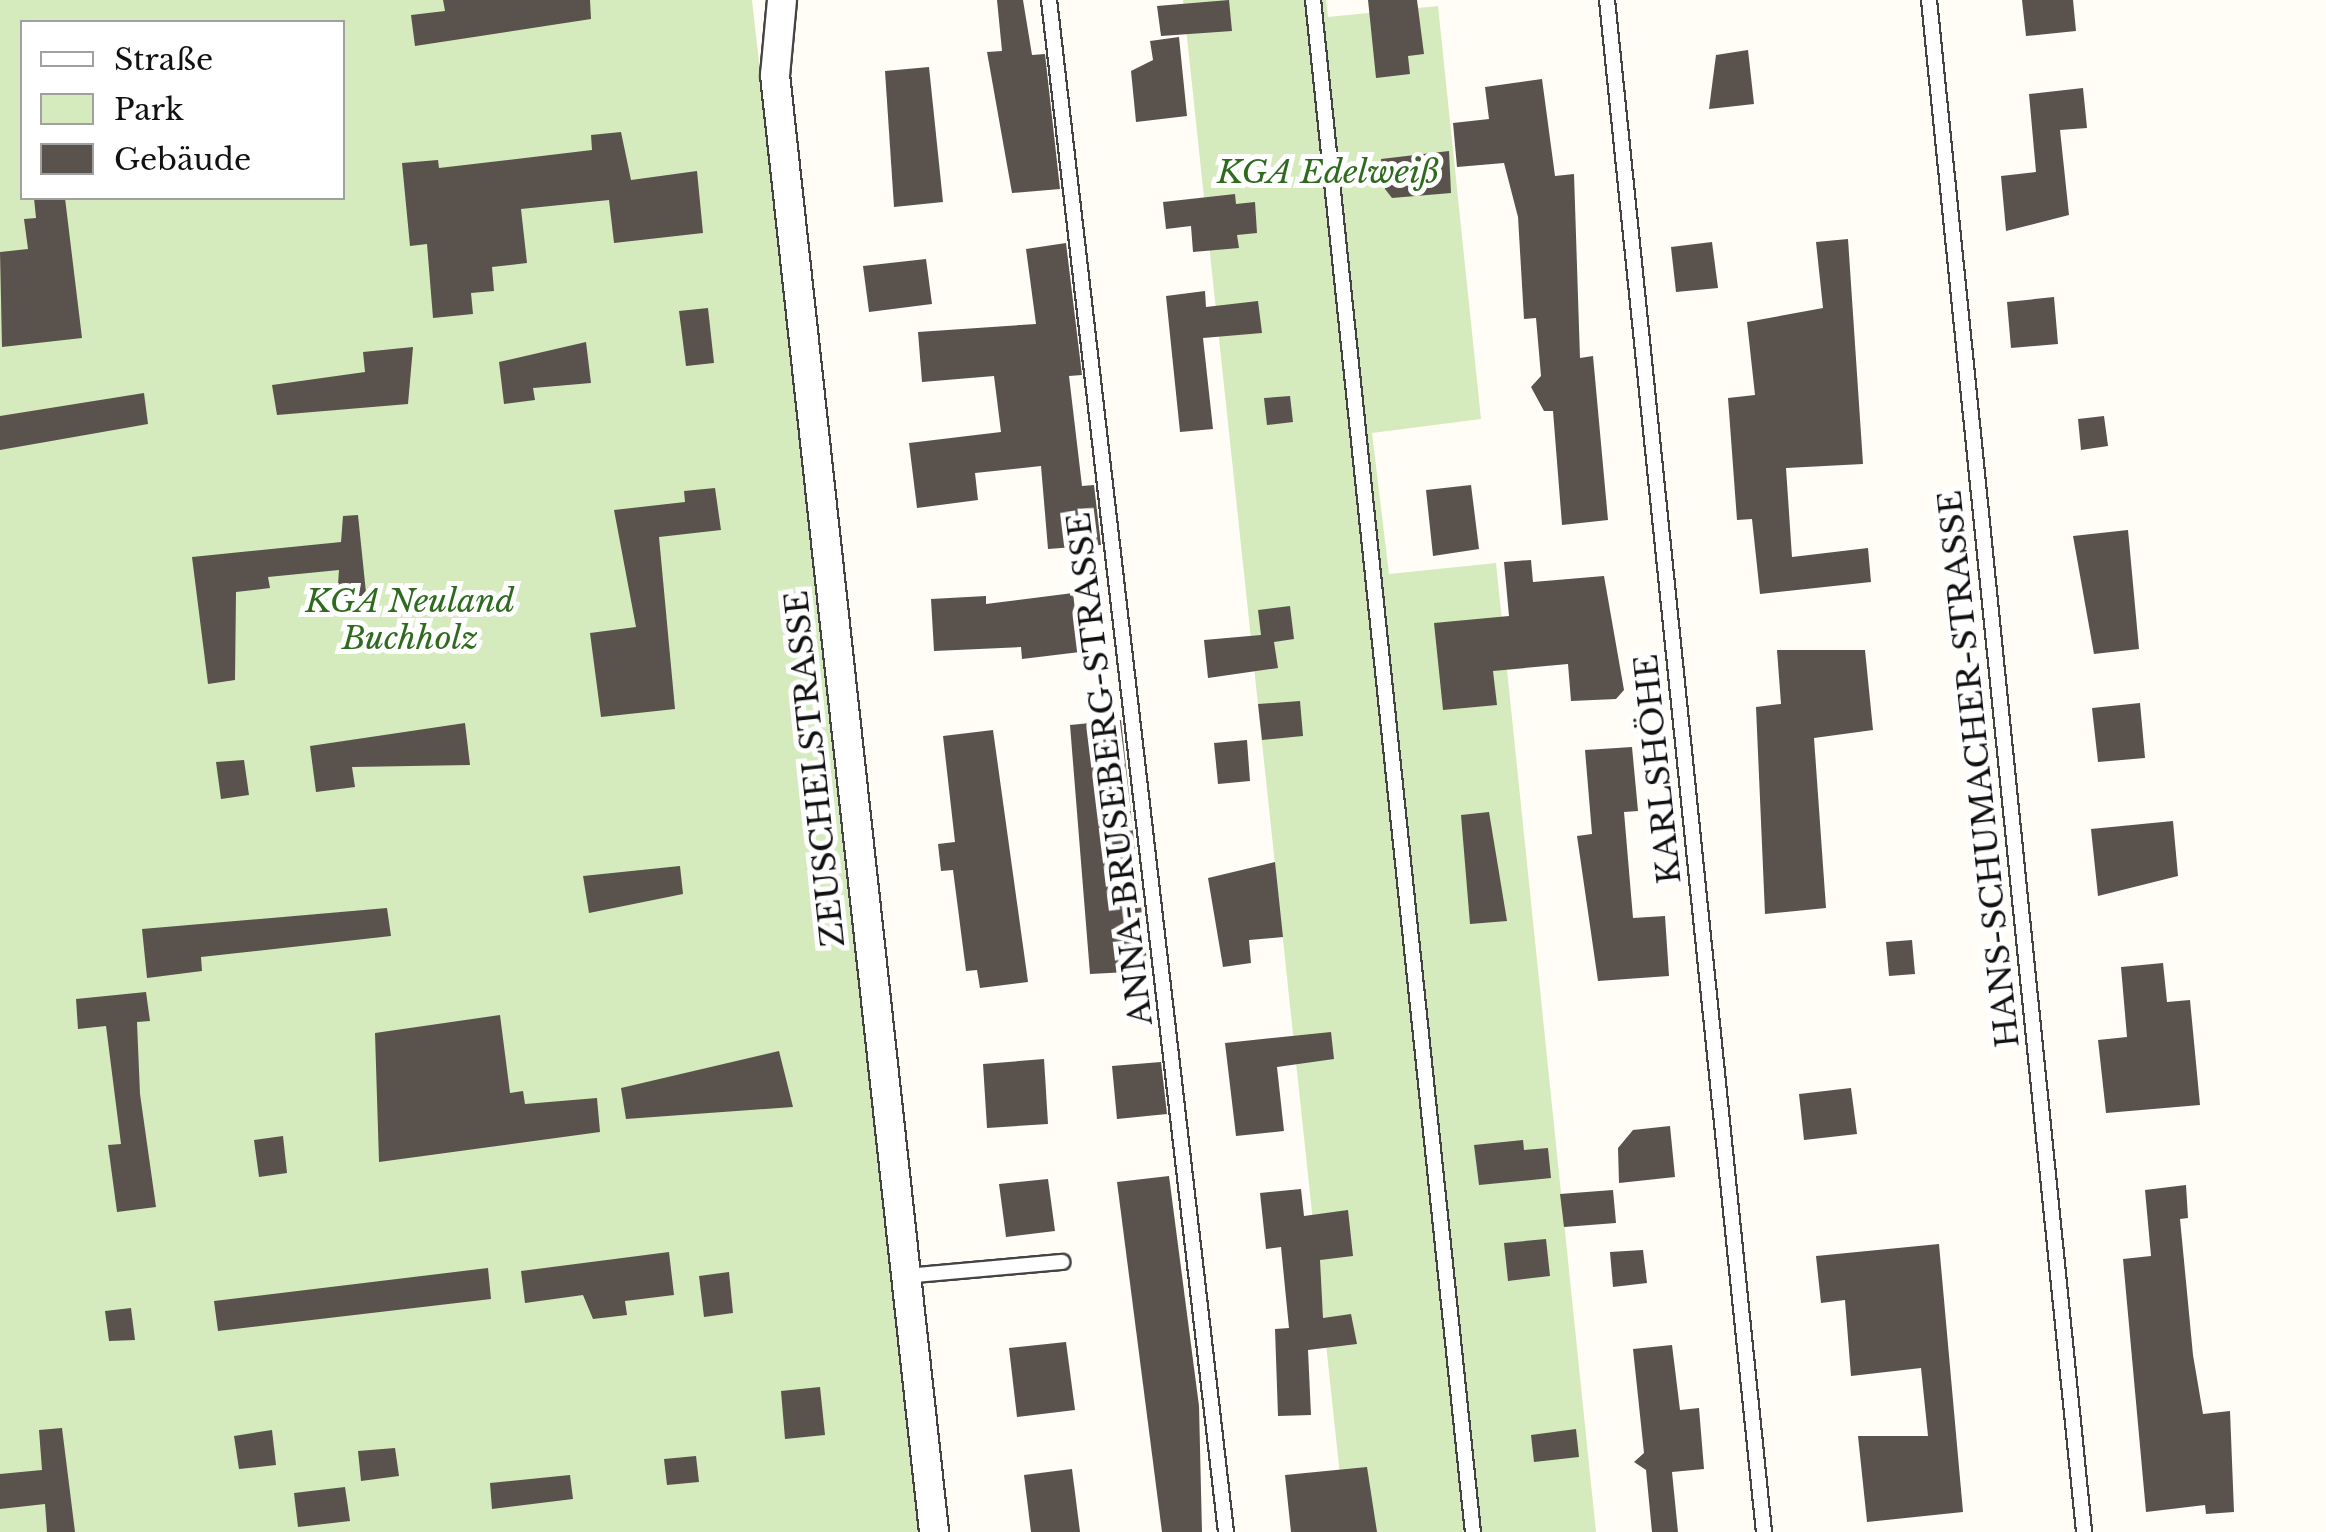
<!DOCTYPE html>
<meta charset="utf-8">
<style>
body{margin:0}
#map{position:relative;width:2326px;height:1532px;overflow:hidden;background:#fffdf5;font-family:"Libre Baskerville",serif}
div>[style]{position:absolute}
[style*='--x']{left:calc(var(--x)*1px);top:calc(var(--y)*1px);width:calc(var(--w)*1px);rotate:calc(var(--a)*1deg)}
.green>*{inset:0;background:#d5ebbd}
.building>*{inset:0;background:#5a524d}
.roads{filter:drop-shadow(2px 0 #444) drop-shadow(-2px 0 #444) drop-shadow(0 2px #444) drop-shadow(0 -2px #444)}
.lane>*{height:14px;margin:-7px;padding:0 7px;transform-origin:7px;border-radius:7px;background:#fff}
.street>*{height:28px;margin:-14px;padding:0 14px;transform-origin:14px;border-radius:14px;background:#fff}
span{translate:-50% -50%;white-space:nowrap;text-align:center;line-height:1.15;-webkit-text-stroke:10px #fff;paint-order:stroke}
.park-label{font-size:32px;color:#2f6b1f;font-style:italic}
.street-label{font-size:32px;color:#111}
.legend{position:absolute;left:20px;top:20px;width:325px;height:180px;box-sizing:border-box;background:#fff;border:2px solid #a0a0a0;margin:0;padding:12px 18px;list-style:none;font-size:30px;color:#111}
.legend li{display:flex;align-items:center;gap:20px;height:50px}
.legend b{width:50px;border:2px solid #a0a0a0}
</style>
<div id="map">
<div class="green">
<div style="clip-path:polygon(evenodd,0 0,752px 0,924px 1532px,0 1532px,0 0,22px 22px,342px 22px,342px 198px,22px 198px,22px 22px)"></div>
<div style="clip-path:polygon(1183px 0,1326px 0,1328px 17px,1438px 6px,1481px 419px,1372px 433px,1389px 574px,1496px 563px,1596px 1532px,1346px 1532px)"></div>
</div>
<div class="building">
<div style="clip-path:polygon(443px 0,590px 0,591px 19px,415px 46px,411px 15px,445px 11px)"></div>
<div style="clip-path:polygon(997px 0,1023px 0,1032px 55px,1045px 54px,1060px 189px,1012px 193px,987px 52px,1002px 51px)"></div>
<div style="clip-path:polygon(1229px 0,1232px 31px,1161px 36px,1157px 6px)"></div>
<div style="clip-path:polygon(1368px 0,1417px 0,1424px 54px,1408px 56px,1410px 74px,1376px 78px)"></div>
<div style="clip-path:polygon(2022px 0,2073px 0,2076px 31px,2026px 36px)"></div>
<div style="clip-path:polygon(1179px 37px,1187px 116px,1136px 122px,1131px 71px,1153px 60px,1150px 41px)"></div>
<div style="clip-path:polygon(1748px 50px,1754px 104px,1709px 109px,1716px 55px)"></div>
<div style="clip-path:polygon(929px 67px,943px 202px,894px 207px,885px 71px)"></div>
<div style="clip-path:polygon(1542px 79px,1555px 176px,1574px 174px,1580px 358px,1593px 356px,1608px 520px,1562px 525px,1553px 411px,1544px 411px,1531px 387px,1541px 376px,1536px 318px,1524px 319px,1518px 217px,1504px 163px,1457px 167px,1453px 123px,1489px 119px,1485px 87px)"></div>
<div style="clip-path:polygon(2083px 88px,2087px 128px,2060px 130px,2069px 215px,2006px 231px,2001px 176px,2036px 172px,2029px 94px)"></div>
<div style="clip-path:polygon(621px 132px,631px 180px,697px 171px,703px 233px,614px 243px,609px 200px,521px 209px,527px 263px,492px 267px,494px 291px,471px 293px,473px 314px,433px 318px,427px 244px,410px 246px,402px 163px,438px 160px,439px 168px,592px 150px,591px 135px)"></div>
<div style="clip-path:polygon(1449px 151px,1451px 193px,1392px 198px,1385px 189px,1381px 159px)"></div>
<div style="clip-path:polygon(1235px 194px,1236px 204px,1255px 202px,1257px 233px,1237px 235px,1239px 248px,1193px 252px,1191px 226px,1166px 229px,1163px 202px)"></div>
<div style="clip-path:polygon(34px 198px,65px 198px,82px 338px,2px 347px,0 252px,28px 249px,24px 219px,36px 218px)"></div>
<div style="clip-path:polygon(1848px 239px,1863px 464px,1786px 468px,1792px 557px,1868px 548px,1871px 582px,1760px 594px,1752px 519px,1737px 520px,1728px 398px,1755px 395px,1747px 322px,1823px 308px,1816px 242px)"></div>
<div style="clip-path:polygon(1712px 242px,1718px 288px,1676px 292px,1671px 247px)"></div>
<div style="clip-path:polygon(1066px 243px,1082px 375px,1069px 376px,1082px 486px,1094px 485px,1101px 545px,1048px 549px,1041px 466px,975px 473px,978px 500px,917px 508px,909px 443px,1001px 432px,994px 376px,922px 382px,918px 332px,1036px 324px,1026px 249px)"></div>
<div style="clip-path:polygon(926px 259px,932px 304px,869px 312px,863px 266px)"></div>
<div style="clip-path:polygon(1205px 291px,1206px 307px,1258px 301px,1262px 333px,1203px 338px,1213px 429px,1180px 432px,1166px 296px)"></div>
<div style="clip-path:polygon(2054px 297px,2058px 344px,2011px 348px,2007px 302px)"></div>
<div style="clip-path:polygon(708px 308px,714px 363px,686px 366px,679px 311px)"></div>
<div style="clip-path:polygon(586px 342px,591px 383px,533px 388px,535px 400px,504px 404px,499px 362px)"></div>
<div style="clip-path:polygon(413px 347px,408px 404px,277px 415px,272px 385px,365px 372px,363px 352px)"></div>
<div style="clip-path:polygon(144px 393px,148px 424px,0 450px,0 416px)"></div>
<div style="clip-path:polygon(1290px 396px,1293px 422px,1267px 425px,1264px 398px)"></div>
<div style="clip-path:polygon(2104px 416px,2108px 446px,2081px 450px,2078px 419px)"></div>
<div style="clip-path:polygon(1471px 485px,1479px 549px,1433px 556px,1426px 490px)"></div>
<div style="clip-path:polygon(715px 488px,721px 530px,659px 537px,675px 709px,601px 717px,590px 633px,636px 627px,614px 510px,685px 502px,684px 491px)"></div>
<div style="clip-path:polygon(358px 515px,368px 612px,336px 612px,339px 570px,268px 577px,270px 588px,236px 592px,235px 680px,208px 684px,192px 557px,341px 542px,343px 516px)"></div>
<div style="clip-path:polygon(2128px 530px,2139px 649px,2094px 654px,2073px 536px)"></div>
<div style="clip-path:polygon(1531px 560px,1533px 582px,1604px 576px,1624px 690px,1616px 699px,1571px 701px,1568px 664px,1493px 671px,1497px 705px,1443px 710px,1434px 623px,1509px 616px,1504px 562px)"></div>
<div style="clip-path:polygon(1073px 593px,1080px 652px,1022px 659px,1021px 647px,934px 651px,931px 599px,986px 596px,986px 604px)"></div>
<div style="clip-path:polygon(1290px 606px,1294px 639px,1274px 642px,1278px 668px,1208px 678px,1204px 640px,1261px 635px,1258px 610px)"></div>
<div style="clip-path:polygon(1777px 650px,1865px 650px,1873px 730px,1814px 738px,1826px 908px,1765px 914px,1756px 707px,1781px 704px)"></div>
<div style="clip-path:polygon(1300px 701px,1303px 736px,1262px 740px,1258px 704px)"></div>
<div style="clip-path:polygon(2140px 703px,2145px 758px,2098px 762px,2092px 708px)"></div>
<div style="clip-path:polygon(1121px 720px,1148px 971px,1090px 974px,1070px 725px)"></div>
<div style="clip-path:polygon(465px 723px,470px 765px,352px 767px,355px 787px,316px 792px,310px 746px)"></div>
<div style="clip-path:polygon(993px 730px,1028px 982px,980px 988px,977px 970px,966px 971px,953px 870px,941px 871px,938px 844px,955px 842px,943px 736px)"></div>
<div style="clip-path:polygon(1247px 740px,1250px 781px,1218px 784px,1214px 743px)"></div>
<div style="clip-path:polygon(1632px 747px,1638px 811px,1624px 812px,1633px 918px,1665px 916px,1669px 976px,1598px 981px,1577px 836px,1592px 834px,1585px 750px)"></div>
<div style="clip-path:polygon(244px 760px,249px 795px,221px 799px,216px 762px)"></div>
<div style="clip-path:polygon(1489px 812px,1507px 921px,1470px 924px,1461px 815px)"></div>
<div style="clip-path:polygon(2173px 821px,2178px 876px,2098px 896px,2091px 829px)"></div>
<div style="clip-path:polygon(1275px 862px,1283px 937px,1249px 940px,1251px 963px,1223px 967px,1208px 878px)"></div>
<div style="clip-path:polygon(680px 866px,683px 894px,589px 913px,583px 876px)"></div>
<div style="clip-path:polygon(387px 908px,391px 936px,201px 957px,202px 971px,147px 978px,142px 929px)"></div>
<div style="clip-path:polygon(1912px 940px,1915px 974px,1889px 976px,1886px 942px)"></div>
<div style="clip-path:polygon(2163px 963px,2167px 1002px,2190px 1000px,2200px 1105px,2106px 1113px,2098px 1040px,2127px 1037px,2121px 967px)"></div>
<div style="clip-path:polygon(146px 992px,150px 1021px,137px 1022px,140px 1094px,156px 1207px,117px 1212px,108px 1145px,121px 1144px,106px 1026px,78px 1029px,76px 999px)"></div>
<div style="clip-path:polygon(500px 1015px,510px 1093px,523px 1091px,525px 1104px,597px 1098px,600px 1132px,379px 1162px,375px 1033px)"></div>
<div style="clip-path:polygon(1331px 1032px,1334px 1059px,1277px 1067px,1284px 1131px,1236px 1136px,1225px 1043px)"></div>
<div style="clip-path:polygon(779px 1051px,793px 1107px,626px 1119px,621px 1088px)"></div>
<div style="clip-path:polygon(1044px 1059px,1048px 1124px,987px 1128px,983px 1064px)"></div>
<div style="clip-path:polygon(1161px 1062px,1167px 1114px,1117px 1119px,1112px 1066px)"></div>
<div style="clip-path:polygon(1851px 1088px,1857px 1134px,1804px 1140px,1799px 1094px)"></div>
<div style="clip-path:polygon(1670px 1126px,1675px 1177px,1619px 1183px,1618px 1148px,1633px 1130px)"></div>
<div style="clip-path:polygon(283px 1136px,287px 1173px,259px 1177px,254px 1140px)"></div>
<div style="clip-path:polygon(1523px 1140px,1524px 1150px,1548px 1148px,1551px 1178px,1479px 1185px,1474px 1145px)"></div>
<div style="clip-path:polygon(1169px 1176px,1199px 1406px,1202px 1532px,1162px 1532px,1117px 1182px)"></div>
<div style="clip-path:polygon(1048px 1179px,1055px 1231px,1006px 1237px,999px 1184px)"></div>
<div style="clip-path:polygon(2186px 1185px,2188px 1218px,2180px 1219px,2193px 1355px,2203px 1414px,2230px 1411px,2234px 1512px,2206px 1514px,2205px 1505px,2146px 1512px,2123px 1259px,2151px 1256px,2145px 1190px)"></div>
<div style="clip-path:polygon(1301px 1189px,1304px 1216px,1348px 1210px,1353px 1256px,1320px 1260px,1323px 1318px,1351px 1314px,1357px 1344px,1308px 1350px,1311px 1415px,1278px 1416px,1275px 1329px,1289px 1328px,1281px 1247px,1266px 1249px,1260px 1193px)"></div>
<div style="clip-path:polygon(1613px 1190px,1616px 1223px,1564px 1227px,1560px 1194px)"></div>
<div style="clip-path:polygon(1546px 1239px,1550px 1276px,1508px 1281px,1504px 1243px)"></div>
<div style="clip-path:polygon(1939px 1244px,1963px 1512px,1867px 1522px,1858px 1436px,1928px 1436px,1921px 1368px,1851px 1376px,1845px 1300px,1821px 1303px,1816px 1256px)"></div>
<div style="clip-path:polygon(1643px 1250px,1647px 1283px,1613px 1287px,1610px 1252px)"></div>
<div style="clip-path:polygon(669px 1252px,674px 1295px,625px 1301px,627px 1315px,593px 1319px,583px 1295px,525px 1303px,521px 1271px)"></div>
<div style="clip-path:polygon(488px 1268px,491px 1299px,218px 1331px,214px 1301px)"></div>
<div style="clip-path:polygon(729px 1272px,733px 1313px,704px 1317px,699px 1276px)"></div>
<div style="clip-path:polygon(131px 1308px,135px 1340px,109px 1341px,105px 1311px)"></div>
<div style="clip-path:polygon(1066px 1342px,1075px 1410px,1017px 1417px,1009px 1348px)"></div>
<div style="clip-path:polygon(1672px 1345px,1680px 1410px,1699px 1408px,1704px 1469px,1672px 1472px,1678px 1532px,1652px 1532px,1646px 1470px,1634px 1462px,1644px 1453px,1633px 1349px)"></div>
<div style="clip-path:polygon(820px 1387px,825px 1435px,785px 1439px,781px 1391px)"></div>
<div style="clip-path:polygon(62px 1428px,75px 1532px,47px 1532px,45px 1504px,0 1509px,0 1474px,42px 1470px,39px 1430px)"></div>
<div style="clip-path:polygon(1576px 1429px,1579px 1457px,1534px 1462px,1531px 1435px)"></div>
<div style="clip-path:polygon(272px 1430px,276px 1465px,239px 1469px,234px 1436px)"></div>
<div style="clip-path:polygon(395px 1448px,399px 1476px,361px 1481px,358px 1451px)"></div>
<div style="clip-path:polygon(696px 1456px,699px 1482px,667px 1485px,664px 1459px)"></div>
<div style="clip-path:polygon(1367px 1467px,1377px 1532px,1291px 1532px,1285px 1475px)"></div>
<div style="clip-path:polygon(1072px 1469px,1080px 1532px,1031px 1532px,1024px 1475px)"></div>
<div style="clip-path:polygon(570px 1475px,573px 1499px,492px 1509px,490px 1483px)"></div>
<div style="clip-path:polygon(345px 1487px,350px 1521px,298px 1527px,294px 1493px)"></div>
</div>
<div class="roads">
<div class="lane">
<div style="--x:1049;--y:0;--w:1542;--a:83.41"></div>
<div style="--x:1313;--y:0;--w:1540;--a:84.04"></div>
<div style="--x:1607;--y:0;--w:1540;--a:84.15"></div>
<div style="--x:1929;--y:0;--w:1540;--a:84.22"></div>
<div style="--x:905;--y:1276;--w:158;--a:-5.1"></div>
</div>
<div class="street">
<div style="--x:782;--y:0;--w:75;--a:95.3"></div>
<div style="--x:775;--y:75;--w:1466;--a:83.77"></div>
</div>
</div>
<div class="park-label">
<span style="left:1328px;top:172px">KGA Edelweiß</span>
<span style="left:410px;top:620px">KGA Neuland<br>Buchholz</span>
</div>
<div class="street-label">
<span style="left:815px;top:769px;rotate:-96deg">ZEUSCHELSTRASSE</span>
<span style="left:1110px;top:769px;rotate:-97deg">ANNA-BRUSEBERG-STRASSE</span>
<span style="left:1658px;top:769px;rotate:-96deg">KARLSHÖHE</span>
<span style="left:1979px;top:769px;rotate:-96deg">HANS-SCHUMACHER-STRASSE</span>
</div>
<ul class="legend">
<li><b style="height:12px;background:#fff"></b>Straße</li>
<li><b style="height:28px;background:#d5ebbd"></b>Park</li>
<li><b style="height:28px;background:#5a524d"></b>Gebäude</li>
</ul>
</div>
